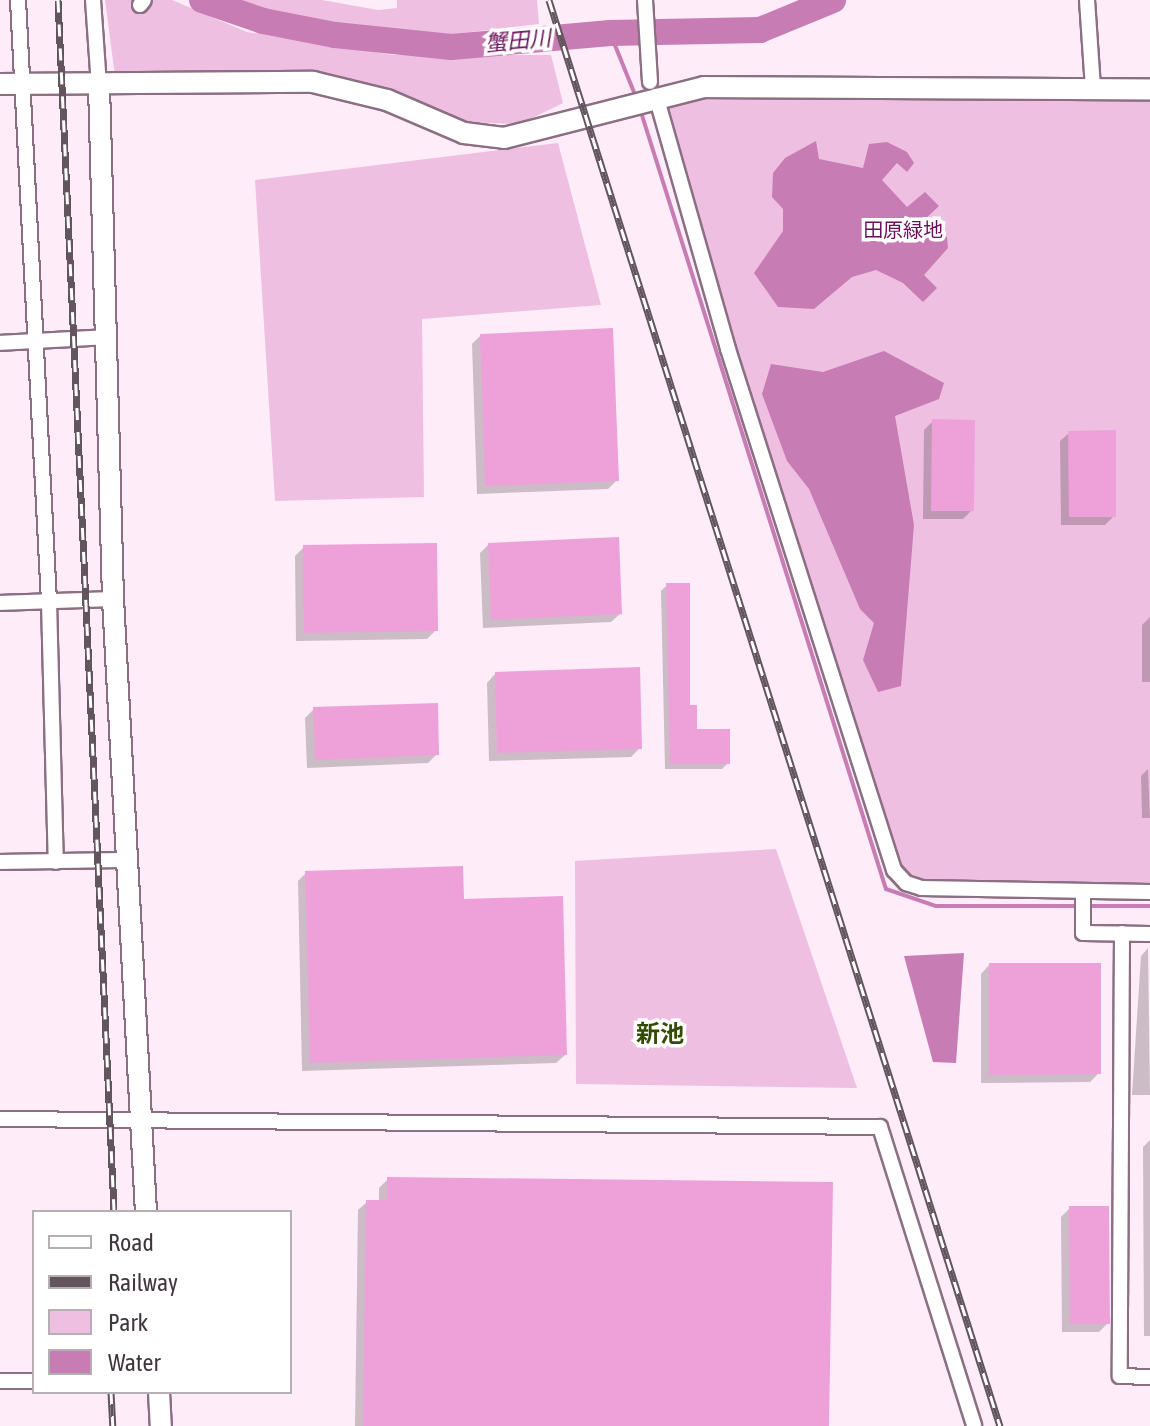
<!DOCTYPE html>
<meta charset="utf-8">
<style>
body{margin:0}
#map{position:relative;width:1150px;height:1426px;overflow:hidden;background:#feecf8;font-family:"Asap Condensed","Noto Sans JP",sans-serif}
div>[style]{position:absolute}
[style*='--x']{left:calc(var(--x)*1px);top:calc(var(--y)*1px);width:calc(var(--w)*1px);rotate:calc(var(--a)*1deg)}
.green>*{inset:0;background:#efbfe1}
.water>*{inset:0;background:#c77db4}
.shadow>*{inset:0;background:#0003}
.stream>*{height:4px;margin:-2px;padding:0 2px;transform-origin:2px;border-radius:2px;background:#c77db4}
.river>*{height:26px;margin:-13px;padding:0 13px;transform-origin:13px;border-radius:13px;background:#c77db4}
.building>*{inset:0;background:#eea1d9}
.roads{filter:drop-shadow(2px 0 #8b6f82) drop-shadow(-2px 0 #8b6f82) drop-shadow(0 2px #8b6f82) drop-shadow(0 -2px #8b6f82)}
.street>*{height:14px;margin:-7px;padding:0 7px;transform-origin:7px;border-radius:7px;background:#fff}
.secondary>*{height:20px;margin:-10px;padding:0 10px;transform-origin:10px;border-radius:10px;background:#fff}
.rail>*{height:7px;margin-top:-3.5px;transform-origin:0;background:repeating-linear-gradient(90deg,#fff 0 12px,#62555e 0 24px);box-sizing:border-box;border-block:2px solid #62555e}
span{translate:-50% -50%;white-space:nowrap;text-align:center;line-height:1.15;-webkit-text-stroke:7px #fff;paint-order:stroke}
.park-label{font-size:20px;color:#6b115a}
.water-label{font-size:22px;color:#6b115a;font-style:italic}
.quarter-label{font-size:24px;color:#334b00;font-weight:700}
.legend{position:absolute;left:32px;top:1210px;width:260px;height:184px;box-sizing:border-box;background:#fff;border:2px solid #b3afb2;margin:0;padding:10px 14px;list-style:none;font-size:24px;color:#42363e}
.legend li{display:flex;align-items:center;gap:16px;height:40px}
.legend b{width:40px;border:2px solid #b3afb2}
</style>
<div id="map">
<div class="green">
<div style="clip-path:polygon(105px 0,172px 0,247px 32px,393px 55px,551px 55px,563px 103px,520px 124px,437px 121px,325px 85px,116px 84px)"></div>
<div style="clip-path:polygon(222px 0,322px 0,378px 10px,397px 8px,397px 0,537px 0,539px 24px,419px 38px,263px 14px)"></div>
<div style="clip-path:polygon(1150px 89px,1150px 885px,921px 888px,901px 878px,656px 96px)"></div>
<div style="clip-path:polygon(558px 143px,601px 305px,422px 319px,424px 497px,275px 501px,255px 180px)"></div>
<div style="clip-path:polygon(776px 849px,857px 1088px,576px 1084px,575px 861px)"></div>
</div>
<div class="water">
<div style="clip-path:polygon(816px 141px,819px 159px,863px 168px,869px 144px,887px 142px,907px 152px,914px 163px,907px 172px,897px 163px,882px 180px,907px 207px,925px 192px,939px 206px,920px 224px,937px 241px,941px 234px,947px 237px,948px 248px,924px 275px,937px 288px,923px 302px,903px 283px,876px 270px,852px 277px,814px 309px,778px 307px,754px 273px,783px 231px,783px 209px,772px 197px,773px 173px,785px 158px)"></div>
<div style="clip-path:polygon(884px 351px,944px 383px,939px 399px,895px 416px,914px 525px,901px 686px,878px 692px,863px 660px,874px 623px,860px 609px,809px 489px,787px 461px,762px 394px,771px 364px,823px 372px)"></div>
<div style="clip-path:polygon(964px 953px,956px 1063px,933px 1062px,904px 956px)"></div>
</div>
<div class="shadow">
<div style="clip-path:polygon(480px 336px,617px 480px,608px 489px,477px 494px,472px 344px)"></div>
<div style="clip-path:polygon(933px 421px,972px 510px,963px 519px,923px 519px,924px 430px)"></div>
<div style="clip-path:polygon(1069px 433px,1114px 516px,1105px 525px,1061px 525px,1060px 441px)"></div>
<div style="clip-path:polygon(488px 545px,620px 614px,611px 622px,483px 628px,480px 553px)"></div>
<div style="clip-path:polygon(304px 547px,436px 630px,427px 639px,296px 641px,295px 556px)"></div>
<div style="clip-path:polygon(667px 585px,688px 707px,695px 731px,728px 763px,722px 769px,665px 769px,661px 591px)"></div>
<div style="clip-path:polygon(1150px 617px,1150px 682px,1142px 682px,1142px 625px)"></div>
<div style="clip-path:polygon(495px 674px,640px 748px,631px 757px,489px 761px,487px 683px)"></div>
<div style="clip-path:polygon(314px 709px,437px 754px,428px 763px,307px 768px,305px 718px)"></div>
<div style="clip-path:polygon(1148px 769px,1150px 818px,1142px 818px,1141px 776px)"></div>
<div style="clip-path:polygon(306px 873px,462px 901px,565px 1055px,556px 1063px,302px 1071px,298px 881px)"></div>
<div style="clip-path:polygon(1148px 948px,1150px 1095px,1132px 1095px,1141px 956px)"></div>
<div style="clip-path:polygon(989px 965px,1099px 1073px,1090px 1082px,981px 1083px,981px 974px)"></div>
<div style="clip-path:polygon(1150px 1140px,1150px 1336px,1144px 1336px,1143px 1147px)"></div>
<div style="clip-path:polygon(388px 1179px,827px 1426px,355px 1426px,358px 1210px,367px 1202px,379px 1202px,379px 1188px)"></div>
<div style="clip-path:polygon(1070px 1208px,1108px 1323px,1099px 1332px,1062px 1332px,1061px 1217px)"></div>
</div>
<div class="stream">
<div style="--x:610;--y:33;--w:69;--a:67.9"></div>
<div style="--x:640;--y:109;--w:818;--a:72.5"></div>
<div style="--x:886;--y:889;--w:53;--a:18.8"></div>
<div style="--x:936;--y:906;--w:214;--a:0"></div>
</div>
<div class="river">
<div style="--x:202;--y:0;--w:65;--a:19"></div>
<div style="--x:263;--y:21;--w:73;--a:11"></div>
<div style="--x:335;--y:35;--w:117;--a:5.9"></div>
<div style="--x:451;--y:47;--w:160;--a:-5"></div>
<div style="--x:610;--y:33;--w:150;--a:-1.1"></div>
<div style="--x:760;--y:30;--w:79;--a:-22.3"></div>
</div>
<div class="building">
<div style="clip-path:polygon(613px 328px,619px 481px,485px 486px,480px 334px)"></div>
<div style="clip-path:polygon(932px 419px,975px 420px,974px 511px,931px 511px)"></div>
<div style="clip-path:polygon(1116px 430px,1116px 517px,1069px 517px,1068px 431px)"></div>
<div style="clip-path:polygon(619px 537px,622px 614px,491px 620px,488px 543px)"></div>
<div style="clip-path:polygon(437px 543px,438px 631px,304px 633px,303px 545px)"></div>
<div style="clip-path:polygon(666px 583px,690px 583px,690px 705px,697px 705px,697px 729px,730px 729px,730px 764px,670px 764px)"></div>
<div style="clip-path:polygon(640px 667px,642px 749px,497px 753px,495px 672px)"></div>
<div style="clip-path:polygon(438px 703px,439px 755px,315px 760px,313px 707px)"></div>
<div style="clip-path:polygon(463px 866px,464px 899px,563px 896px,567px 1055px,310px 1063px,305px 871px)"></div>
<div style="clip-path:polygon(989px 963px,1101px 963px,1101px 1074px,989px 1075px)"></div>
<div style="clip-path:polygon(387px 1177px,833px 1182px,829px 1426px,363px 1426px,366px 1200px,387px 1200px)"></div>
<div style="clip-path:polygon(1069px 1206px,1109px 1206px,1110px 1324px,1070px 1324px)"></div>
</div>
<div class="roads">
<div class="street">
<div style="--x:18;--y:0;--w:603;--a:87.05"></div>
<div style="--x:49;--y:602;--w:260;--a:88.5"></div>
<div style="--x:93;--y:0;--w:85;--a:86"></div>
<div style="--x:645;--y:0;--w:82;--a:86.5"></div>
<div style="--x:1087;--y:0;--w:89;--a:86.1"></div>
<div style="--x:140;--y:5;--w:6;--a:-51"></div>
<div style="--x:656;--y:96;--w:263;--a:74.1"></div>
<div style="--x:728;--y:349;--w:547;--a:72.33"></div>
<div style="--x:894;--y:870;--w:18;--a:47"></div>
<div style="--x:906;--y:883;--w:16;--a:18"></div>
<div style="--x:921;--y:888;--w:229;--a:1"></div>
<div style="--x:0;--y:343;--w:107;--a:-3.2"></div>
<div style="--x:0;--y:603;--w:113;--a:-2"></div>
<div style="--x:0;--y:862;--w:129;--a:-0.9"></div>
<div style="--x:1083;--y:891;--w:42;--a:90"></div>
<div style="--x:1083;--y:933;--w:67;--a:0.9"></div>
<div style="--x:1122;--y:933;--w:443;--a:90.3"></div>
<div style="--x:1120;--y:1376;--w:30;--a:2"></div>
<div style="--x:0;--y:1119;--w:880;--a:0.52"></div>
<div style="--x:880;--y:1127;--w:313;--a:72.5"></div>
<div style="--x:0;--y:1381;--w:34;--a:0"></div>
</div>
<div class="secondary">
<div style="--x:0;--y:84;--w:313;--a:-0.4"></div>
<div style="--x:313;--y:82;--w:76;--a:13.7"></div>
<div style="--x:387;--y:100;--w:84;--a:23.2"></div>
<div style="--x:464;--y:133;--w:40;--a:7.1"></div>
<div style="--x:504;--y:138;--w:206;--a:-14.3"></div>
<div style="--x:704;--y:87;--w:446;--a:0.3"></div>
<div style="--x:99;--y:85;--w:514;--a:88.44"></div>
<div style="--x:113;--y:599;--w:614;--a:86.92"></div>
<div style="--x:159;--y:1392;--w:34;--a:87"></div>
</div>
</div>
<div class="rail">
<div style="--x:58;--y:0;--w:1213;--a:87.35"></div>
<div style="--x:549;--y:0;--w:1496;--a:72.45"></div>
<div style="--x:111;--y:1392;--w:34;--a:87"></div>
</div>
<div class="park-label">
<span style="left:903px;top:229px">田原緑地</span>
</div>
<div class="water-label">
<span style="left:518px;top:41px;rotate:-5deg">蟹田川</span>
</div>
<div class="quarter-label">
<span style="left:660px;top:1034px">新池</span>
</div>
<ul class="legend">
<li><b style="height:10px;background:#fff"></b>Road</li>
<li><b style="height:10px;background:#62555e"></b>Railway</li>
<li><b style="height:22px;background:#efbfe1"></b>Park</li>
<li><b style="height:22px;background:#c77db4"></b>Water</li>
</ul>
</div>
